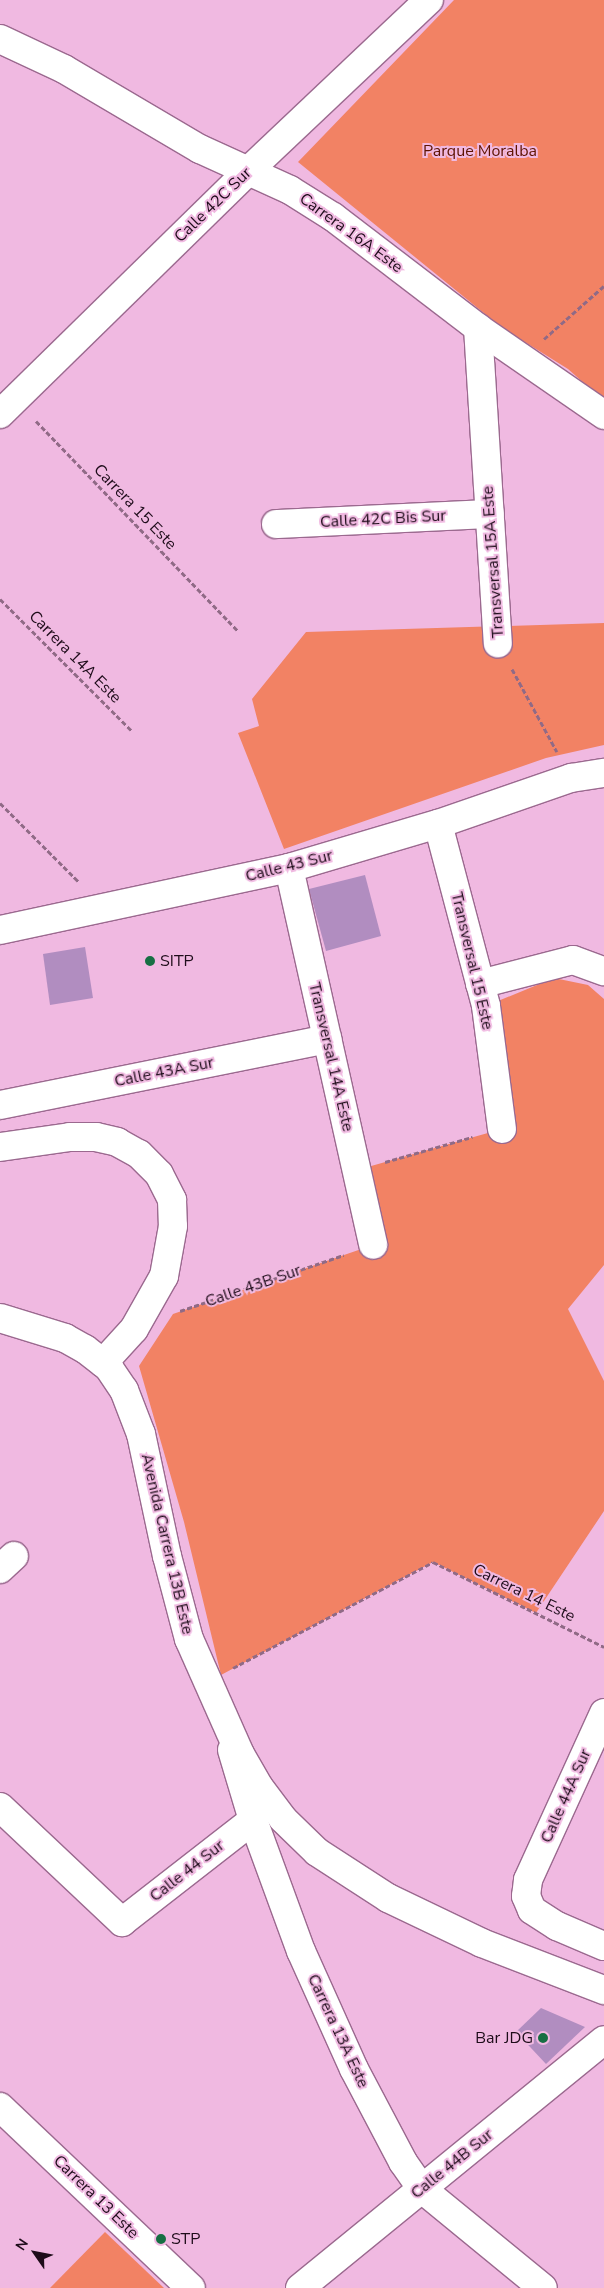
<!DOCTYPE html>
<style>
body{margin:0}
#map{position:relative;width:604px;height:2288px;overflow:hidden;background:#f0b9e1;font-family:"Nunito Sans",sans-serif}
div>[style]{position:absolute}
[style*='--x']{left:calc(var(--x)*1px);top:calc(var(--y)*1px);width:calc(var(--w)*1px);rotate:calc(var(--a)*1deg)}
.green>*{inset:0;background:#f28264}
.building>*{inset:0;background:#b18dc0}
.path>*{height:3px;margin-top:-1.5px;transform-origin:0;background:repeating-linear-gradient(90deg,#906a86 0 5px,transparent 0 7.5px)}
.roads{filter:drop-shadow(1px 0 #9b698f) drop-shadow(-1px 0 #9b698f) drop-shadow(0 1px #9b698f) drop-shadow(0 -1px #9b698f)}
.street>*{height:28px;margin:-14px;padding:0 14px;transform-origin:14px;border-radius:14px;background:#fff}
.secondary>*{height:28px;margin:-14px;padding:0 14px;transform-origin:14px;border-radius:14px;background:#fff}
.dots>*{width:14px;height:14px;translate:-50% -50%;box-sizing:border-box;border:2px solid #f0b9e1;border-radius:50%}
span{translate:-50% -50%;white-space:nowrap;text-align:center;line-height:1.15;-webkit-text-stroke:4px #f0b9e1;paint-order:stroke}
.park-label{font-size:16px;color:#5d1300}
.street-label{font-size:16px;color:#1e0c1a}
.poi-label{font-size:16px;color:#1e0c1a}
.left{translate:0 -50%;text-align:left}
.right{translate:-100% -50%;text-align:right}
.north{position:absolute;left:10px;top:2228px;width:50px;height:50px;-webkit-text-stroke:4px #f0b9e1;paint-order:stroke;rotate:303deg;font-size:14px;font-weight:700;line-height:20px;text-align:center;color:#1e0c1a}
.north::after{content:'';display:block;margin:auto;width:18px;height:22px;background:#1e0c1a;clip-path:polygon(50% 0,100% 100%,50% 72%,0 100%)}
</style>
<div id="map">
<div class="green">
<div style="clip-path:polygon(454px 0,604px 0,604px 401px,568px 369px,501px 327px,298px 162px)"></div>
<div style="clip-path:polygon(604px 623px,604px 745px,546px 758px,284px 849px,238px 733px,259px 726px,252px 699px,306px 632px)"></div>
<div style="clip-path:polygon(554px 978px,588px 985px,604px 999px,604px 1265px,568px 1309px,604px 1381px,604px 1511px,536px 1613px,433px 1562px,221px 1675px,184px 1522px,139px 1366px,173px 1314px,373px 1245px,357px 1170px,502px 1129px,486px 1006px)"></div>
<div style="clip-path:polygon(105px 2232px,164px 2288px,50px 2288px)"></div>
</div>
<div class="building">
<div style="clip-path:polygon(365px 875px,381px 936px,326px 951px,309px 889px)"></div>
<div style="clip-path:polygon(85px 947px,93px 998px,50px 1005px,43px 954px)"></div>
<div style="clip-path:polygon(541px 2008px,585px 2027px,546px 2064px,516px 2032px)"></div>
</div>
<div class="path">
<div style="--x:544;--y:339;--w:80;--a:-41.5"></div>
<div style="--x:36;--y:421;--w:291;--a:46.1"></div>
<div style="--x:0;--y:599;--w:187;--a:45"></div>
<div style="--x:512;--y:669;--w:94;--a:61.5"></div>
<div style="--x:0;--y:803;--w:112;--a:45"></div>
<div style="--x:385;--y:1162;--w:91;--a:-16"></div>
<div style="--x:180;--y:1311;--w:173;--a:-18.9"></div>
<div style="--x:233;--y:1668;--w:226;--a:-27.9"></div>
<div style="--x:433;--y:1562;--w:191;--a:26.4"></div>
</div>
<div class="roads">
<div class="street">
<div style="--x:0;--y:39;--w:71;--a:25.1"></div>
<div style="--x:64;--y:69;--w:158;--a:30.5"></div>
<div style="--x:200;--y:149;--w:99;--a:24.5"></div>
<div style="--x:290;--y:190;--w:51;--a:32.1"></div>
<div style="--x:333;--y:217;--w:183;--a:37.4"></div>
<div style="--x:478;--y:328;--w:153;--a:34.6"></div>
<div style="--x:478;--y:328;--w:316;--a:86.4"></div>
<div style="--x:0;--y:414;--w:347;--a:-44.4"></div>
<div style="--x:248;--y:171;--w:249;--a:-43.4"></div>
<div style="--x:276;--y:524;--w:214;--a:-2.7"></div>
<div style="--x:438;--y:824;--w:188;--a:75.2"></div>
<div style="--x:486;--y:1006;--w:124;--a:82.6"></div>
<div style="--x:289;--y:868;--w:386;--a:77.4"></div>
<div style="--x:480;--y:984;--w:96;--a:-14.5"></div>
<div style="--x:573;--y:960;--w:33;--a:20"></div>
<div style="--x:0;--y:1105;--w:334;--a:-11.4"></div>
<div style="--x:0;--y:1569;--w:19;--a:-43"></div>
<div style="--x:604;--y:1713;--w:183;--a:114.5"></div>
<div style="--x:528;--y:1880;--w:16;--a:97"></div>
<div style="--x:526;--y:1896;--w:15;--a:67"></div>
<div style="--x:532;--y:1910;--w:30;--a:33"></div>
<div style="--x:557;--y:1926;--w:51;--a:23.1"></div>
<div style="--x:232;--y:1750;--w:73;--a:73.3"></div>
<div style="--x:253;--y:1820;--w:140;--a:69.9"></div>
<div style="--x:301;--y:1951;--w:129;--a:65.8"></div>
<div style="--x:354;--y:2069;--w:105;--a:62.2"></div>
<div style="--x:403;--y:2162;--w:33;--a:55"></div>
<div style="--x:422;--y:2189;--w:156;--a:39.3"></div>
<div style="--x:0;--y:1807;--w:168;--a:43.3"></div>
<div style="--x:122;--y:1922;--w:166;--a:-37.9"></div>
<div style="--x:0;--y:2107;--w:263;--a:43.5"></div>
<div style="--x:300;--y:2288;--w:392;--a:-39.2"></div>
</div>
<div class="secondary">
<div style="--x:0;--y:930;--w:296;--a:-12.1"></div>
<div style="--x:289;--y:868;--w:155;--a:-16.5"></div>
<div style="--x:438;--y:824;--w:141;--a:-19.1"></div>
<div style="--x:571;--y:778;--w:33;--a:-9"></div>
<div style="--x:0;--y:1147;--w:71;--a:-8.1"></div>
<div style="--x:70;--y:1137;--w:26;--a:0"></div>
<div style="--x:96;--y:1137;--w:22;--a:13"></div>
<div style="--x:117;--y:1142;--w:25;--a:29"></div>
<div style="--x:139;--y:1154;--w:28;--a:45"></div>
<div style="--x:159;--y:1174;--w:29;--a:63"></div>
<div style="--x:172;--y:1200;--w:26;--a:88"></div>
<div style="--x:173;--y:1226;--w:51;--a:100.2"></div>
<div style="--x:164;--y:1276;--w:61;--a:119.5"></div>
<div style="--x:134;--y:1329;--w:46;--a:132.4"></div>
<div style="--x:0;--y:1318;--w:68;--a:17.1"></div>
<div style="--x:65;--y:1338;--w:23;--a:29"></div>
<div style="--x:85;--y:1349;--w:31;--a:38"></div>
<div style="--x:109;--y:1368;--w:27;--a:56"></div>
<div style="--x:124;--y:1390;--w:47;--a:68.9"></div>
<div style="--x:141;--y:1434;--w:125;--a:78"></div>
<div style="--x:167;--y:1556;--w:86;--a:75.2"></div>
<div style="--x:189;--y:1639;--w:126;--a:66.1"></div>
<div style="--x:240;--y:1754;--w:38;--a:60"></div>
<div style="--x:259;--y:1787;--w:40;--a:53"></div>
<div style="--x:283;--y:1819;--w:47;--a:44.1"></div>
<div style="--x:317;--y:1852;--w:85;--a:32.9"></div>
<div style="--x:388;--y:1898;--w:104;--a:25.6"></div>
<div style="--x:482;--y:1943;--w:131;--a:21.1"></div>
</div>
</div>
<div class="dots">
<div style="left:150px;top:961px;background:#166f43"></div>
<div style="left:543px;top:2038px;background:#166f43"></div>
<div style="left:161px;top:2239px;background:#166f43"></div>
</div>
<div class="park-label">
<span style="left:480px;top:151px">Parque Moralba</span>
</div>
<div class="street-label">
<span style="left:213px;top:205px;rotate:-44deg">Calle 42C Sur</span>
<span style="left:351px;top:233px;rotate:36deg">Carrera 16A Este</span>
<span style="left:135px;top:507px;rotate:46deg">Carrera 15 Este</span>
<span style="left:383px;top:519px;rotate:-3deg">Calle 42C Bis Sur</span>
<span style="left:493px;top:562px;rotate:-94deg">Transversal 15A Este</span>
<span style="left:75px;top:657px;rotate:45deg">Carrera 14A Este</span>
<span style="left:289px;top:866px;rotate:-14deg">Calle 43 Sur</span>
<span style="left:472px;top:961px;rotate:77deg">Transversal 15 Este</span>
<span style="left:331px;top:1057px;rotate:77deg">Transversal 14A Este</span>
<span style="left:164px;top:1072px;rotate:-11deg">Calle 43A Sur</span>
<span style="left:253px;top:1286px;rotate:-19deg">Calle 43B Sur</span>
<span style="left:167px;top:1544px;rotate:77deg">Avenida Carrera 13B Este</span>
<span style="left:524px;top:1593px;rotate:26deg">Carrera 14 Este</span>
<span style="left:566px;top:1796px;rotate:-66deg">Calle 44A Sur</span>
<span style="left:187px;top:1871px;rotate:-38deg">Calle 44 Sur</span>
<span style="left:338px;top:2031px;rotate:65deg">Carrera 13A Este</span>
<span style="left:452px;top:2164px;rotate:-39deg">Calle 44B Sur</span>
<span style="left:96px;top:2197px;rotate:44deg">Carrera 13 Este</span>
</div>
<div class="poi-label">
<span class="left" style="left:160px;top:961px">SITP</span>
<span class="right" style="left:533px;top:2038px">Bar JDG</span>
<span class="left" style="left:171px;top:2239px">STP</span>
</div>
<div class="north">N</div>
</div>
